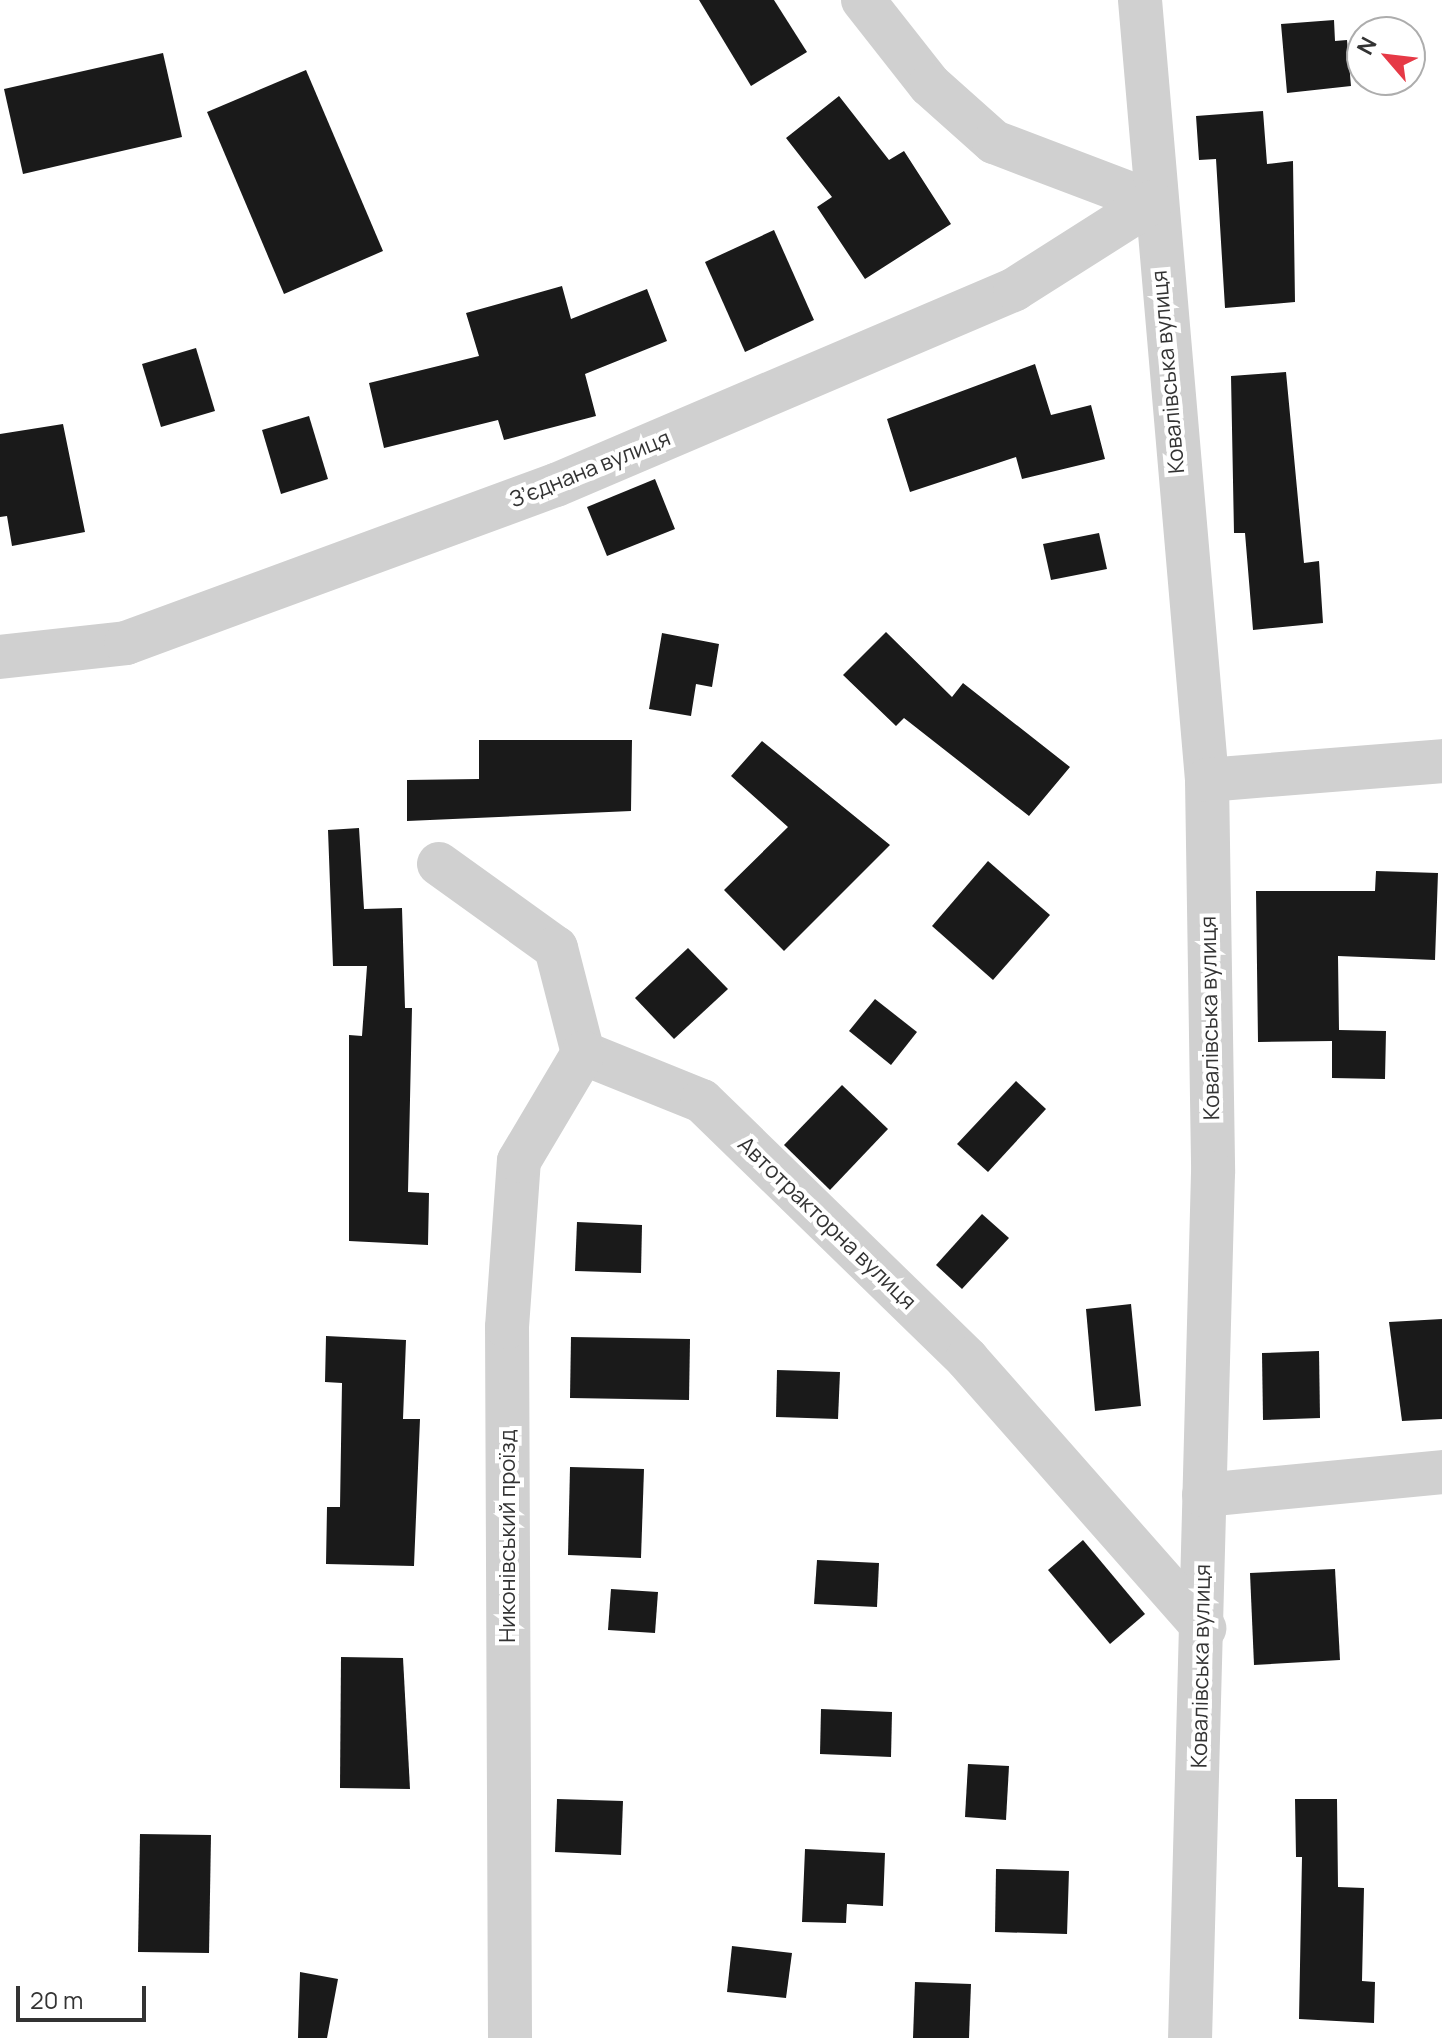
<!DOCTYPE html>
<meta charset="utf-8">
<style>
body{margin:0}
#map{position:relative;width:1442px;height:2038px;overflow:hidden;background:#fff;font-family:Manrope,sans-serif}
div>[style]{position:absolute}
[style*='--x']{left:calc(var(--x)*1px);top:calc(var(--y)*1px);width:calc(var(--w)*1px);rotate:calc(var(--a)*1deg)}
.building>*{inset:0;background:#1a1a1a}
.street>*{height:44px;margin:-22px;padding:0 22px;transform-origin:22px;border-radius:22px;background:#d0d0d0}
span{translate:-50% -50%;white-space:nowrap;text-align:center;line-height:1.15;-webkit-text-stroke:8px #fff;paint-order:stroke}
.street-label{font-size:22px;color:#333}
.north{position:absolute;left:1346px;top:16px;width:80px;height:80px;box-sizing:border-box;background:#fff;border:2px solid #adadad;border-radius:50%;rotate:298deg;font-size:22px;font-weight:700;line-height:32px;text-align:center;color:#333}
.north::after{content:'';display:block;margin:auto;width:28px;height:36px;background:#e63946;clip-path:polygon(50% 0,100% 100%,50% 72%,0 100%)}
.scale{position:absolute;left:16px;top:1986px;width:130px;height:36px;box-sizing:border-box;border:4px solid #333;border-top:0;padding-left:10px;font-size:24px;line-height:28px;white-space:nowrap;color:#333;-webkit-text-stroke:6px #fff;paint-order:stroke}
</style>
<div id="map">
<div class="building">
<div style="clip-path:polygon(699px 0,774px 0,807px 52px,751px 86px)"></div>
<div style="clip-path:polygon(1334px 20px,1335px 41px,1347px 40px,1351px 86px,1287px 93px,1281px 24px)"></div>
<div style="clip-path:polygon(163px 53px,182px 137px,23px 174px,4px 89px)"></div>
<div style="clip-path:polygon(306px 70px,383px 251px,284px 294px,207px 112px)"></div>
<div style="clip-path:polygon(839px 96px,889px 160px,904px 151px,951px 224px,865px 279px,817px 207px,832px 197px,786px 138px)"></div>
<div style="clip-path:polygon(1263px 111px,1267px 164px,1293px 161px,1295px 302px,1225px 308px,1216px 159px,1199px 160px,1196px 116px)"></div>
<div style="clip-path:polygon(774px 230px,814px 320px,745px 352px,705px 262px)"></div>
<div style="clip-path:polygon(562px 286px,571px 319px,647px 289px,667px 341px,585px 374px,596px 416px,504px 440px,498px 420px,384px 448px,369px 383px,479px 356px,466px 313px)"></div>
<div style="clip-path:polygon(196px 348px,215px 411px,161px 427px,142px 364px)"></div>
<div style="clip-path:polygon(1035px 364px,1051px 415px,1091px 405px,1105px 459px,1022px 479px,1016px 457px,910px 492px,887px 419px)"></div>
<div style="clip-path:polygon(1286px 372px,1304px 563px,1319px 561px,1323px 623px,1253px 630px,1245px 533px,1234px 533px,1231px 376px)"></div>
<div style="clip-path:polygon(309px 416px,328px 479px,281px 494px,262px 430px)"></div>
<div style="clip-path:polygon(63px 424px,85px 532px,12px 546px,7px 516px,0 517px,0 434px)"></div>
<div style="clip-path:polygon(655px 479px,675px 529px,607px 556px,587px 507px)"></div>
<div style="clip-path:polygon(1099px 533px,1107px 569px,1051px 580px,1043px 544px)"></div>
<div style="clip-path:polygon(886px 632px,952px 697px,963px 683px,1070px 767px,1029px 816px,904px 718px,896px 726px,843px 675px)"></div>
<div style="clip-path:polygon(662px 633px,719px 644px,712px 687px,696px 684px,691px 716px,649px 709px)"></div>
<div style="clip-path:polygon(479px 740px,632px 740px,631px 811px,407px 821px,407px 780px,479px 779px)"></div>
<div style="clip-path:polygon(762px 741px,890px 845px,784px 951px,724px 890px,788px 827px,731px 776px)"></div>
<div style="clip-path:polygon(359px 828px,364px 909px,402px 908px,405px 1008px,412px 1008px,408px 1192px,429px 1193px,428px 1245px,349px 1241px,349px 1035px,362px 1036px,367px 966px,333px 966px,328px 830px)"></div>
<div style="clip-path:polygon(988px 861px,1050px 915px,993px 980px,932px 926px)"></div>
<div style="clip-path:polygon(1376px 871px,1438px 873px,1435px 960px,1338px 956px,1339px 1030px,1386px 1031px,1385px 1079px,1332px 1078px,1332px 1041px,1258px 1042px,1256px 891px,1375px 891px)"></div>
<div style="clip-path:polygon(688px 948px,728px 989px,674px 1039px,635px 998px)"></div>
<div style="clip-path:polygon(875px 999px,917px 1032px,891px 1065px,849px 1031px)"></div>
<div style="clip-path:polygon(1016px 1081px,1046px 1109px,988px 1172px,957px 1144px)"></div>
<div style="clip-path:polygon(842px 1085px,888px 1129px,830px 1190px,784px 1145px)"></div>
<div style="clip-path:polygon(982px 1214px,1009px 1238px,962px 1289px,936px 1265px)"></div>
<div style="clip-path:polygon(577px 1222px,642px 1225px,641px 1273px,575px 1271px)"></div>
<div style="clip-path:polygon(1131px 1304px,1141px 1406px,1095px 1411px,1086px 1309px)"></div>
<div style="clip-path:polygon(1442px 1319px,1442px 1419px,1402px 1421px,1389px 1322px)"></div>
<div style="clip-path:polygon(326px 1336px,406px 1340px,403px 1419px,420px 1419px,414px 1566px,326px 1564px,327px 1507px,340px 1507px,342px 1383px,325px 1382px)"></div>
<div style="clip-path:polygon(571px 1337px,690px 1339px,689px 1400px,570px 1398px)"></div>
<div style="clip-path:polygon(1319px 1351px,1320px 1418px,1263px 1420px,1262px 1353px)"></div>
<div style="clip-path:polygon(777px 1370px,840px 1372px,838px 1419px,776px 1417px)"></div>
<div style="clip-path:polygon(570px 1467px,644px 1469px,641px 1558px,568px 1555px)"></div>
<div style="clip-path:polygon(1083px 1540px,1145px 1614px,1110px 1644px,1048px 1570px)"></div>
<div style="clip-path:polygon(817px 1560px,879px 1563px,877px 1607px,814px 1604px)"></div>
<div style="clip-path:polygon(1335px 1569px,1340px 1660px,1254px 1665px,1250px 1573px)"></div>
<div style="clip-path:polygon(611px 1589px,658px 1592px,655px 1633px,608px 1630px)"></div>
<div style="clip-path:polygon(341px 1657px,403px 1658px,410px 1789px,340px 1788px)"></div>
<div style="clip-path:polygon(821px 1709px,892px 1712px,891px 1757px,820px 1754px)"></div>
<div style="clip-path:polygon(968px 1764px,1009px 1766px,1006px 1820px,965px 1817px)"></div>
<div style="clip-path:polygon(557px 1799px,623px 1801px,621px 1855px,555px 1852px)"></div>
<div style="clip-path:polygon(1295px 1799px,1337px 1799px,1338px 1887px,1364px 1888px,1362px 1981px,1375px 1982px,1374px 2023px,1299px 2019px,1302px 1857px,1296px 1857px)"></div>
<div style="clip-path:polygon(140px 1834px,211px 1835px,209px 1953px,138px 1952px)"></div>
<div style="clip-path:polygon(805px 1849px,885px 1853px,883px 1906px,847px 1904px,846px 1923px,802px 1922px)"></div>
<div style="clip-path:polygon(996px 1869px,1069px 1871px,1067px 1934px,995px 1932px)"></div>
<div style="clip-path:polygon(732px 1946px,792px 1953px,786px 1998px,727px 1992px)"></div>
<div style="clip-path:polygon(300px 1972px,338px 1979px,327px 2038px,298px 2038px)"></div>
<div style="clip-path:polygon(915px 1982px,971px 1984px,969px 2038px,913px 2038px)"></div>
</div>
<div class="street">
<div style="--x:863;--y:0;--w:108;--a:51.8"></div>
<div style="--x:930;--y:85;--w:86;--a:41.7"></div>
<div style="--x:994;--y:142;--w:169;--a:20.8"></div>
<div style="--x:1140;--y:0;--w:783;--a:85.09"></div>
<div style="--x:1207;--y:780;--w:393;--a:89.1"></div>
<div style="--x:1213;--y:1173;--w:865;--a:91.52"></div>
<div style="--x:0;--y:657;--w:127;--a:-6.3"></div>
<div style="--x:126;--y:643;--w:458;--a:-20.2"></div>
<div style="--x:556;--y:485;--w:499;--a:-23.1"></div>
<div style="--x:1015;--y:289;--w:162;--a:-32.4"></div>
<div style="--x:1207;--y:780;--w:236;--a:-4.6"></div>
<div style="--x:439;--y:864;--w:144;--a:35.7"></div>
<div style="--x:556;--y:948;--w:108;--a:75.6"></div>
<div style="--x:583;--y:1053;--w:128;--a:22"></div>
<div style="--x:702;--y:1101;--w:370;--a:44.2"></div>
<div style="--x:967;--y:1359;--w:359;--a:48.6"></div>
<div style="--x:1204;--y:1495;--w:239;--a:-5.5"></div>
<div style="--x:510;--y:2038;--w:711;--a:-90.24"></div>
<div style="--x:507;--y:1327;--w:166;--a:-85.9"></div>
<div style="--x:519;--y:1161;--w:126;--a:-59.3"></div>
</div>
<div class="street-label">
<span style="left:1168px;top:372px;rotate:-95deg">Ковалівська вулиця</span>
<span style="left:590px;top:469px;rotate:-22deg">З’єднана вулиця</span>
<span style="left:1210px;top:1018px;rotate:-91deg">Ковалівська вулиця</span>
<span style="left:827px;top:1223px;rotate:44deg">Автотракторна вулиця</span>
<span style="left:508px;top:1536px;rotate:-90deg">Никонівський проїзд</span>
<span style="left:1201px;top:1666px;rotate:-89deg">Ковалівська вулиця</span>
</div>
<div class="north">N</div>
<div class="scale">20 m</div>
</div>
